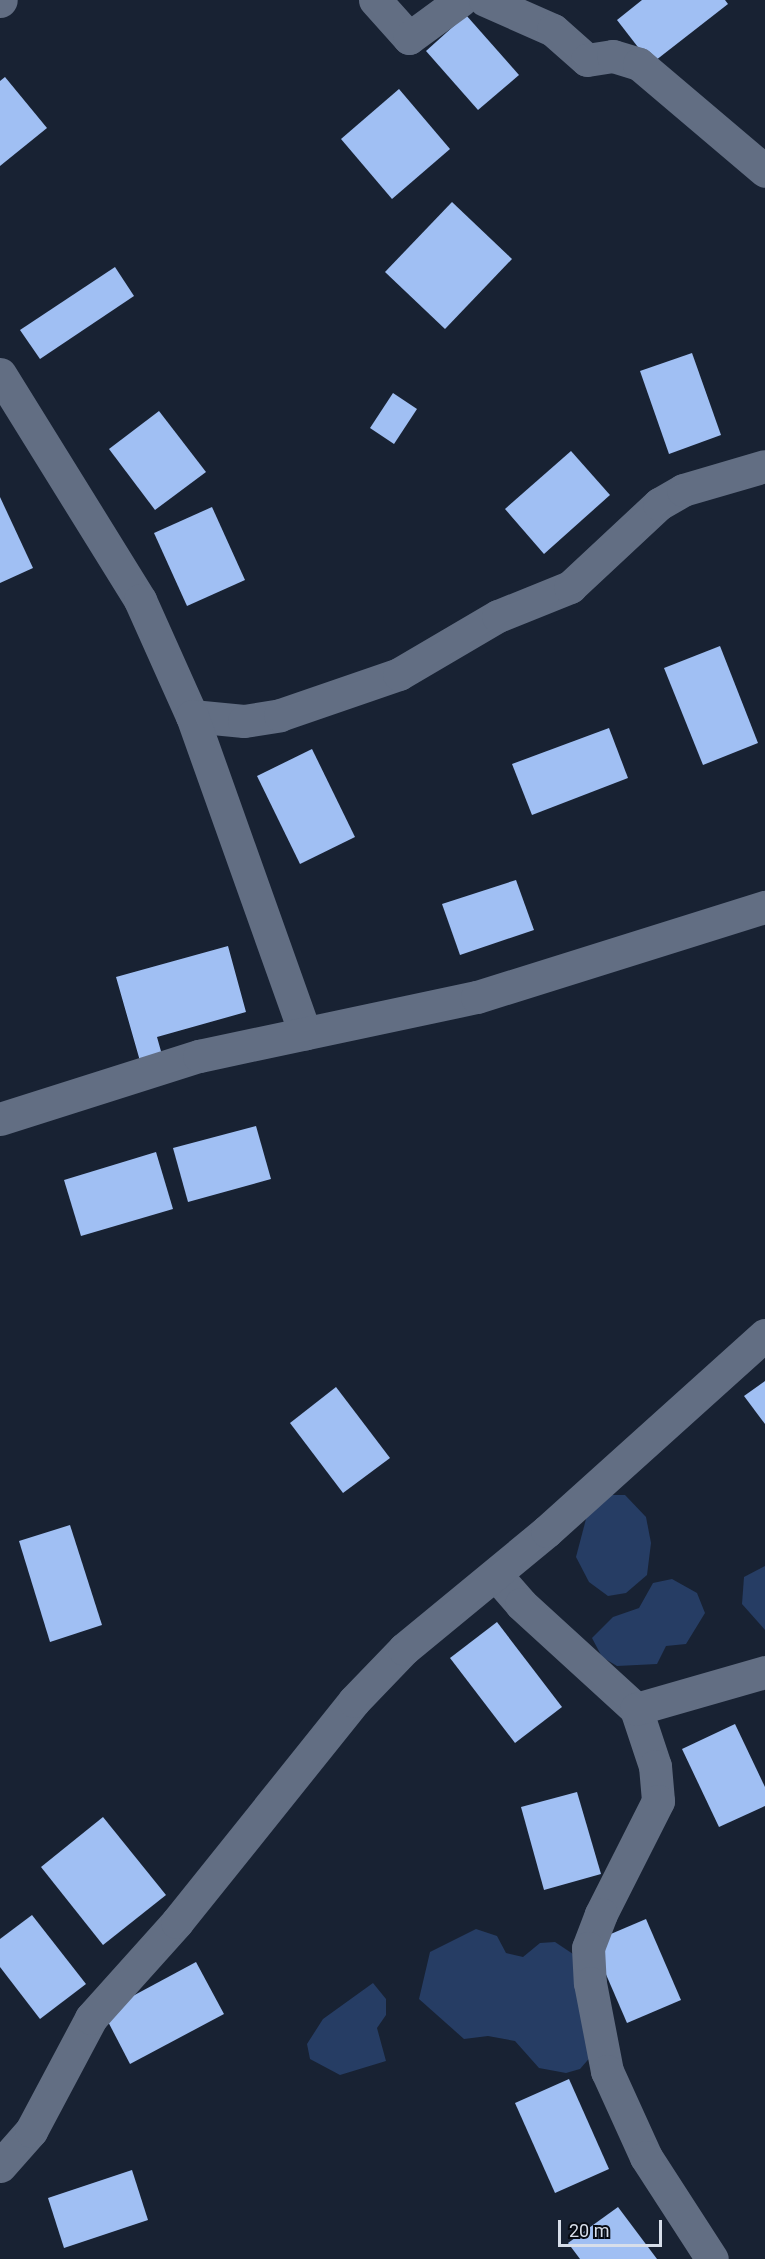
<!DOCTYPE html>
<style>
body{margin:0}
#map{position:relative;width:765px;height:2259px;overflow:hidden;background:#182233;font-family:Roboto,sans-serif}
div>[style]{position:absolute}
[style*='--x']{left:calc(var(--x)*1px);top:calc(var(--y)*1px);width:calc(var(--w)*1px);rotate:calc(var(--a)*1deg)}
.green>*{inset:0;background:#263d64}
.building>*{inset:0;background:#a0bff3}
.minor>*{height:33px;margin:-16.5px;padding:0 16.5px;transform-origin:16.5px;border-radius:16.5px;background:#626e83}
span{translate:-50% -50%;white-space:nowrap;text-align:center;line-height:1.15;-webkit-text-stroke:6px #070b13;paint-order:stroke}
.scale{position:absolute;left:558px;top:2220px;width:104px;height:27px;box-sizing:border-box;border:3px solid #d7deea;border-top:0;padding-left:8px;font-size:18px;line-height:21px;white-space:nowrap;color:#d7deea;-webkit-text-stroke:4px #070b13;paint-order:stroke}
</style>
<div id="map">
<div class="green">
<div style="clip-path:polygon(606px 1495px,625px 1495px,646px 1517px,651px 1543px,647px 1575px,626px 1593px,608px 1596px,589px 1582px,576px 1557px,586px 1519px)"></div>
<div style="clip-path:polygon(765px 1566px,765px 1630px,742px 1604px,744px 1577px)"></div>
<div style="clip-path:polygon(672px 1579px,697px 1593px,705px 1613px,686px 1644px,666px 1646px,657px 1664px,617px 1666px,602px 1657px,592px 1638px,613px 1617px,639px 1608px,653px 1583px)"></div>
<div style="clip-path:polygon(476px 1929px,497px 1936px,506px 1953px,523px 1957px,540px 1943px,555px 1942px,582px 1960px,593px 2054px,580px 2069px,566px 2073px,539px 2068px,515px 2041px,488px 2036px,464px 2039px,419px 1999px,430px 1952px)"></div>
<div style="clip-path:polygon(373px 1983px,386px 1999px,386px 2015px,377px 2028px,386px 2061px,340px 2075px,310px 2059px,307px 2044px,323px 2019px)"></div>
</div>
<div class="building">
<div style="clip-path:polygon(642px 0,725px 0,728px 4px,651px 64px,617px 20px)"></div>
<div style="clip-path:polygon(466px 15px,519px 75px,478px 110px,426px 51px)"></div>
<div style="clip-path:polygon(5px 77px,47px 128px,0 166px,0 81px)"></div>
<div style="clip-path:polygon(399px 89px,450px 149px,392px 199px,341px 139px)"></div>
<div style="clip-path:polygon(452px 202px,512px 259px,445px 329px,385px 272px)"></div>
<div style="clip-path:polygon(115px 267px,134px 296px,40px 359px,20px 330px)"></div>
<div style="clip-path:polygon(692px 353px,721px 435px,669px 454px,640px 371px)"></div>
<div style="clip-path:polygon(393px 393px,417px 409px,394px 444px,370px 428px)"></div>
<div style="clip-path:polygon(159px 411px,206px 472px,155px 510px,109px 449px)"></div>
<div style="clip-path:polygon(571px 451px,610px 495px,544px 554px,505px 509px)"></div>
<div style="clip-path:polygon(0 497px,33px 568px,0 583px)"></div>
<div style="clip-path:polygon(212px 507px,245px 580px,187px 606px,154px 533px)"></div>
<div style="clip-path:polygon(720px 646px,758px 743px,703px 765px,664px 668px)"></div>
<div style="clip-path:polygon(609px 728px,628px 778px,532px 815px,512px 764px)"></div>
<div style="clip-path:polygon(312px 749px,355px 837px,300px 864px,257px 776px)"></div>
<div style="clip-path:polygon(516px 880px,534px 930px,460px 955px,442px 904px)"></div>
<div style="clip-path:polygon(228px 946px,246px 1012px,157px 1037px,164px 1062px,142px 1068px,116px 977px)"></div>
<div style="clip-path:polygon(256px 1126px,271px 1179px,188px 1202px,173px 1148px)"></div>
<div style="clip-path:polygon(156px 1152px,173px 1209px,81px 1236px,64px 1180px)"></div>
<div style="clip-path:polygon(765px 1381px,765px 1424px,744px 1396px)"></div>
<div style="clip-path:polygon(336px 1387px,390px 1458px,343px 1493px,290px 1423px)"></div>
<div style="clip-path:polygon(70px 1525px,102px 1625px,50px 1642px,19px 1541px)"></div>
<div style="clip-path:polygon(497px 1622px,562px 1707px,515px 1743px,450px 1658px)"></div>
<div style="clip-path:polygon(735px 1724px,765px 1787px,765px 1806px,719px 1827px,682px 1749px)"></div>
<div style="clip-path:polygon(577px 1792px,601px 1874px,544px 1890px,521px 1807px)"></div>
<div style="clip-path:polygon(103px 1817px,166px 1895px,103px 1945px,41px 1867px)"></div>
<div style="clip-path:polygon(32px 1915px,86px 1984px,40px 2019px,0 1967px,0 1939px)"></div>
<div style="clip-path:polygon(646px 1919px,681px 2000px,627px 2023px,592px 1942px)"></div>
<div style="clip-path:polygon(196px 1962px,224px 2014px,130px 2064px,103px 2012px)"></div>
<div style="clip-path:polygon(569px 2079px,609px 2169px,555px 2193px,515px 2103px)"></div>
<div style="clip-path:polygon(132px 2170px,148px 2220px,64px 2248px,48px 2198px)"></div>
<div style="clip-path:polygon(618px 2207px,657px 2259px,580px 2259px,568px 2243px)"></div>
</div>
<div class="minor">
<div style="--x:375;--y:0;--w:51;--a:48.2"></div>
<div style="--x:409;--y:38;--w:64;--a:-36.2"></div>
<div style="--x:485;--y:0;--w:74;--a:23.8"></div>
<div style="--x:553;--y:30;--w:45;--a:41.4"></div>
<div style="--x:587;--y:60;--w:26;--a:-9"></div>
<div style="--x:613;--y:56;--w:27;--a:17"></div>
<div style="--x:639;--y:64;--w:165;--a:40.3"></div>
<div style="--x:0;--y:1;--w:1;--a:-45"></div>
<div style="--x:0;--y:374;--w:266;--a:58.2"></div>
<div style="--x:140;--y:600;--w:127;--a:65.9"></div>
<div style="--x:192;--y:716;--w:52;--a:5.5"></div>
<div style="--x:244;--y:721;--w:36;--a:-9"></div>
<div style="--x:280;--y:715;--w:126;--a:-19"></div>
<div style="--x:399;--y:674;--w:115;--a:-30.4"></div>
<div style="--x:498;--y:616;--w:78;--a:-21.9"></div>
<div style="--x:570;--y:587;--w:122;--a:-43"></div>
<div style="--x:659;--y:504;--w:28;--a:-30"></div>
<div style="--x:683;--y:490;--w:85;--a:-16.3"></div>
<div style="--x:192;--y:716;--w:337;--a:70.4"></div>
<div style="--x:0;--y:1119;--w:209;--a:-17.6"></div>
<div style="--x:199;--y:1056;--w:284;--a:-12"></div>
<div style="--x:477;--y:997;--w:302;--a:-17.4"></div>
<div style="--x:496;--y:1575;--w:38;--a:49"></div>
<div style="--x:521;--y:1604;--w:156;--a:42.4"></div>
<div style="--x:636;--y:1709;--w:60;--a:71.6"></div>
<div style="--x:655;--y:1766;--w:35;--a:85"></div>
<div style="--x:658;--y:1801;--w:127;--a:116.8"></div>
<div style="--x:601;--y:1914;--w:36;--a:111"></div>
<div style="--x:588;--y:1948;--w:35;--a:87"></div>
<div style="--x:590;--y:1983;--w:90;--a:79.1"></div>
<div style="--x:607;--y:2071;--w:94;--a:65.6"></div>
<div style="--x:646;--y:2157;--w:121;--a:57.1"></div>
<div style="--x:636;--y:1709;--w:134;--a:-16"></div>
<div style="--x:0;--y:2166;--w:47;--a:-48.5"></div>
<div style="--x:31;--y:2131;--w:128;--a:-62"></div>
<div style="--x:91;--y:2018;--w:129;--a:-48.1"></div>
<div style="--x:177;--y:1922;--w:283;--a:-51.3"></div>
<div style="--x:354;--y:1701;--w:72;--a:-46.1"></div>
<div style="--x:404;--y:1649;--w:185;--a:-39.5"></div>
<div style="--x:547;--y:1531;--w:293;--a:-42"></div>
</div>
<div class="scale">20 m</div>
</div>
